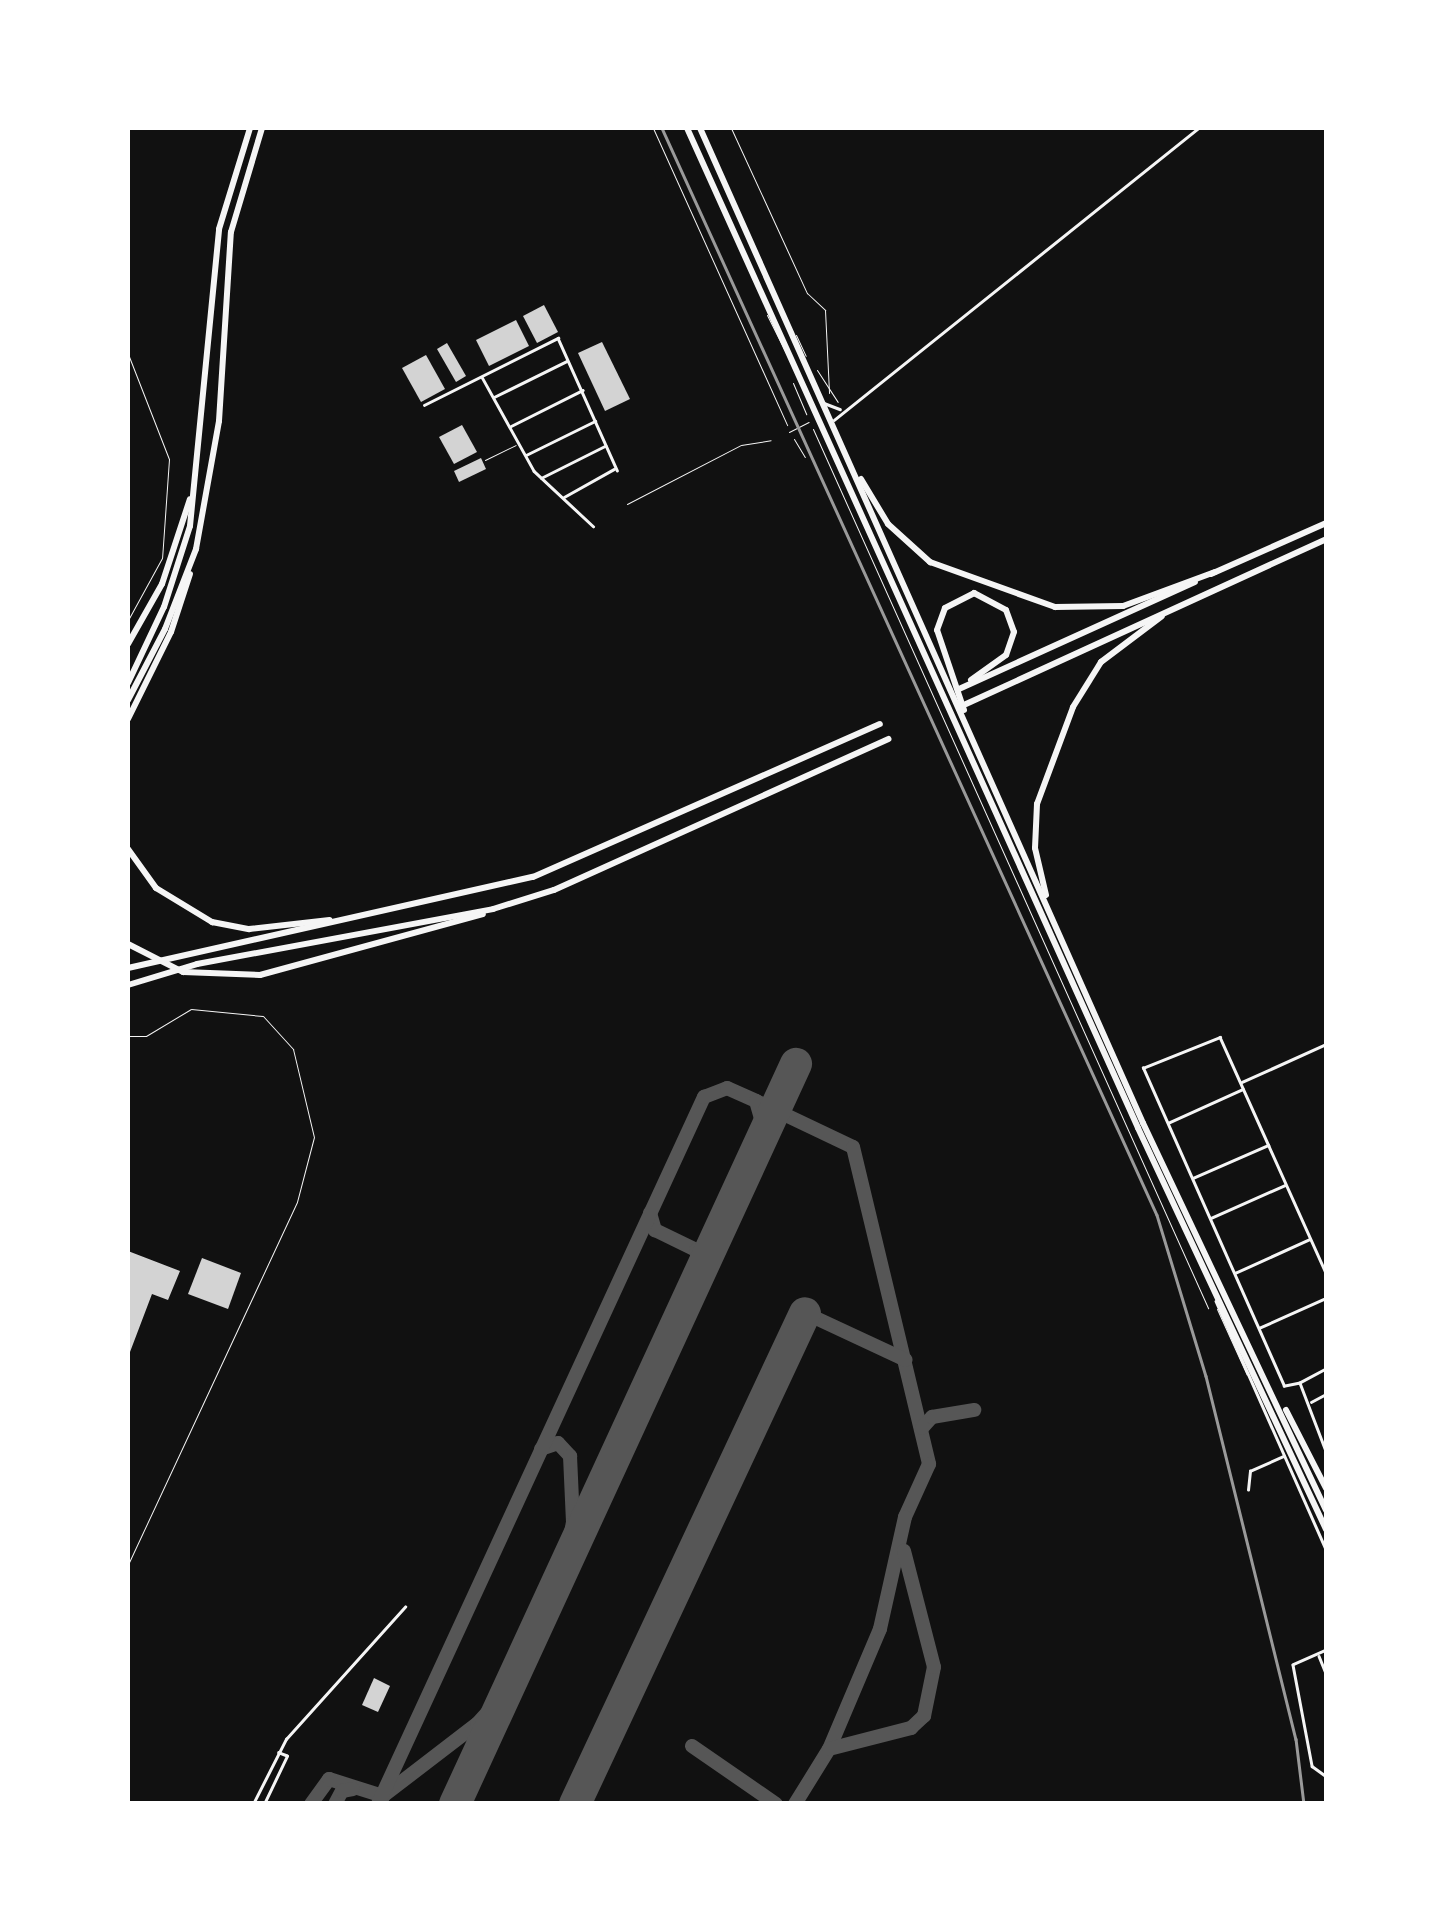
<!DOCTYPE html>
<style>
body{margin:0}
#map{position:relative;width:1454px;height:1931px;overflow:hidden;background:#111;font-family:"Nunito Sans",sans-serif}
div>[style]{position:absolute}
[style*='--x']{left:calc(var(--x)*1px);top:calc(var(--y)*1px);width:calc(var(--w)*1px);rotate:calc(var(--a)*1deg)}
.taxiway>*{height:14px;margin:-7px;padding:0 7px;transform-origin:7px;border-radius:7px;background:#565656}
.runway>*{height:32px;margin:-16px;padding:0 16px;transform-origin:16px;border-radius:16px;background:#565656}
.building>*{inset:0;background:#d3d3d3}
.path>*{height:1px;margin:-0.5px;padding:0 0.5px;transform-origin:0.5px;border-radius:0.5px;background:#f5f5f5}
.service>*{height:1px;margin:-0.5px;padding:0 0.5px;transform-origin:0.5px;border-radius:0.5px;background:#f5f5f5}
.pedestrian>*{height:2.5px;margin:-1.25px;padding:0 1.25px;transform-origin:1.25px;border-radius:1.25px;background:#f5f5f5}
.minor>*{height:2.5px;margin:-1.25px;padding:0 1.25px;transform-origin:1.25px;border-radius:1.25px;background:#f5f5f5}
.motorway>*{height:6px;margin:-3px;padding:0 3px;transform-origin:3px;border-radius:3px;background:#f5f5f5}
.rail>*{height:2.5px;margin:-1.25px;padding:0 1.25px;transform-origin:1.25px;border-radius:1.25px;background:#9a9a9a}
span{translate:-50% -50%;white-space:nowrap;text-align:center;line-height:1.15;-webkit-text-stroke:10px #fff;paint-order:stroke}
.frame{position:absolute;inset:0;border:130px solid #fff;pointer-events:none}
</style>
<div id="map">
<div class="taxiway">
<div style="--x:756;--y:1101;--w:107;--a:25.4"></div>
<div style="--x:853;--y:1147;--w:326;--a:76.5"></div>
<div style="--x:929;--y:1464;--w:58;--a:114.4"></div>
<div style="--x:905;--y:1517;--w:115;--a:102.6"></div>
<div style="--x:880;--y:1629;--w:130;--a:113"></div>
<div style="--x:829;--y:1749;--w:65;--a:121.7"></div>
<div style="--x:650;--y:1213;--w:18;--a:74"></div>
<div style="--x:655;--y:1230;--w:46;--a:26"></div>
<div style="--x:696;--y:1250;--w:23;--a:77"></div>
<div style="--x:805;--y:1313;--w:111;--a:25"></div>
<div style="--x:922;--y:1428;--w:15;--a:-48"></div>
<div style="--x:932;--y:1417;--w:43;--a:-9.5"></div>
<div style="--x:541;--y:1449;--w:18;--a:-19"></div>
<div style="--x:558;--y:1443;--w:18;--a:47"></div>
<div style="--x:570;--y:1456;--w:66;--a:87.4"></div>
<div style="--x:573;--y:1522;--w:44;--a:100.5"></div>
<div style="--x:692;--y:1746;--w:102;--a:34.6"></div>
<div style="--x:829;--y:1749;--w:85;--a:-14.4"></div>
<div style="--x:911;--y:1728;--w:18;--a:-43"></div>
<div style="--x:924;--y:1716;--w:50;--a:-78.5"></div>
<div style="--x:934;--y:1667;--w:120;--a:-104.5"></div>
<div style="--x:311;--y:1804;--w:31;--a:-54"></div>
<div style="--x:329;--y:1779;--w:57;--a:17.5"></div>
<div style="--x:383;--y:1796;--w:118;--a:-37.5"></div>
<div style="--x:477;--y:1724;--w:46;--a:-47.6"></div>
<div style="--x:335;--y:1804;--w:15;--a:-62"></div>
<div style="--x:342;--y:1791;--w:11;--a:-10"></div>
<div style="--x:378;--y:1804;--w:779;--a:-65.25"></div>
<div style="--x:704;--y:1097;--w:25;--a:-21"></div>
<div style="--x:727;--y:1088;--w:32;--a:24"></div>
<div style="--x:756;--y:1101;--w:32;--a:74"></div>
</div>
<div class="runway">
<div style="--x:455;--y:1804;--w:815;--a:-65.26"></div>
<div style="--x:575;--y:1804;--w:542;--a:-64.9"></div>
</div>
<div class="building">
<div style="clip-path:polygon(544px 305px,558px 332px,537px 343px,523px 316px)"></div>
<div style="clip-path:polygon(516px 320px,529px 346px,489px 366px,476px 340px)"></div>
<div style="clip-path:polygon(602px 342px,630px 399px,605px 411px,578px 353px)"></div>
<div style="clip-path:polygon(447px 343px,466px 376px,456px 382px,437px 349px)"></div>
<div style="clip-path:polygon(426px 355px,445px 389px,421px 402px,402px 368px)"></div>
<div style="clip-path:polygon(462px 425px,477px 452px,454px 464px,439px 437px)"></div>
<div style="clip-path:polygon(481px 458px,486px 469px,459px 482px,454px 471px)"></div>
<div style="clip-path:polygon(128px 1251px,180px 1271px,168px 1300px,152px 1294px,130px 1352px)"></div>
<div style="clip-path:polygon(202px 1258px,241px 1273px,228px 1309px,188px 1294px)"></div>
<div style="clip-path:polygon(374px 1678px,390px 1686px,378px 1712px,362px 1705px)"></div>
</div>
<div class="path">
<div style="--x:653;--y:128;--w:326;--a:65.7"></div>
<div style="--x:731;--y:128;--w:182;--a:65.3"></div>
<div style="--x:807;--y:293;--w:25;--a:43"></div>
<div style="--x:825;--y:310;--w:83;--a:87.2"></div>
<div style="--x:128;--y:354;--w:113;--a:68.7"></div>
<div style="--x:169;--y:459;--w:99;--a:94"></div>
<div style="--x:162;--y:558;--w:71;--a:118.7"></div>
<div style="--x:817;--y:370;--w:38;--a:57"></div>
<div style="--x:793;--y:383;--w:34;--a:67"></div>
<div style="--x:813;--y:429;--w:964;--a:65.8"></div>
<div style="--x:794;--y:439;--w:21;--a:59"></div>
</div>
<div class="service">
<div style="--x:767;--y:315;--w:42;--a:63.4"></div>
<div style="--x:796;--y:335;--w:23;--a:65"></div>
<div style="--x:789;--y:432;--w:22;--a:-27"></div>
<div style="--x:485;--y:460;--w:34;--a:-26"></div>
<div style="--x:627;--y:504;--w:128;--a:-27.4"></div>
<div style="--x:741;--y:445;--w:30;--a:-9"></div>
<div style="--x:128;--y:1036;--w:18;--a:0"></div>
<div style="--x:146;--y:1036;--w:52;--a:-31"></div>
<div style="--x:191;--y:1009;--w:72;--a:5.6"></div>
<div style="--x:263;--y:1016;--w:45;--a:47.7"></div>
<div style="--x:293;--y:1049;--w:90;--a:76.6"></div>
<div style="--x:314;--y:1137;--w:67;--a:104.7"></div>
<div style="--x:297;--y:1202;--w:400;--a:115"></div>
<div style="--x:1217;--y:1309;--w:72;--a:65.6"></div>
</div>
<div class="pedestrian">
<div style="--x:482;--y:377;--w:107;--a:61"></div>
<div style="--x:534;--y:471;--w:81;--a:43"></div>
<div style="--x:494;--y:397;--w:81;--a:-26.3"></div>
<div style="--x:424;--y:405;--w:150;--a:-26.6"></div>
<div style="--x:558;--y:338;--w:145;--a:65.9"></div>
<div style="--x:511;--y:426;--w:80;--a:-26.6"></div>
<div style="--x:526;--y:455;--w:77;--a:-26.2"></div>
<div style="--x:541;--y:478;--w:72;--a:-26.6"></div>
<div style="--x:564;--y:497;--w:57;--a:-29.2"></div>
</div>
<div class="minor">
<div style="--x:824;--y:403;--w:17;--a:21"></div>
<div style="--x:834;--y:420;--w:467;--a:-38.7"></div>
<div style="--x:1242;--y:1082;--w:92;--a:-24.3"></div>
<div style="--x:1168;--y:1123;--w:82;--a:-24.4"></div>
<div style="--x:1193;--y:1178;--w:82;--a:-23.7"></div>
<div style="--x:1211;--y:1218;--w:81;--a:-24"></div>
<div style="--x:1235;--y:1273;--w:82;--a:-24.4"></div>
<div style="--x:1216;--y:1301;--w:271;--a:66.1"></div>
<div style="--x:1259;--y:1328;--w:73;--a:-24.1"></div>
<div style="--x:1326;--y:1369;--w:30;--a:152"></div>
<div style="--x:1300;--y:1383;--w:73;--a:69.1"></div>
<div style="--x:1300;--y:1383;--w:16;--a:169"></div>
<div style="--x:1284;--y:1386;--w:348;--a:-113.9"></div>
<div style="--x:1143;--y:1068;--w:83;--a:-21.9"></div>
<div style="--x:1220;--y:1037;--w:259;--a:65.8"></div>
<div style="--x:1311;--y:1402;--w:17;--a:-28"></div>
<div style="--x:1248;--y:1490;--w:19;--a:-84"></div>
<div style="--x:1250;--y:1471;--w:37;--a:-24"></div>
<div style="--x:1326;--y:1650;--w:36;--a:156"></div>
<div style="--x:1293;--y:1665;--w:103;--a:79.3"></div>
<div style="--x:1312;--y:1766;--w:17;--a:36"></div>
<div style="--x:1319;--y:1656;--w:18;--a:68"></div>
<div style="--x:253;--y:1804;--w:73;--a:-63.1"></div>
<div style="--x:286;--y:1739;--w:178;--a:-48"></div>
<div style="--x:264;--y:1804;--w:53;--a:-64.4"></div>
<div style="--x:287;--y:1756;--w:9;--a:-159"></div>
</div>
<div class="motorway">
<div style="--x:687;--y:128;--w:1097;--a:65.72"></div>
<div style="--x:1138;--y:1128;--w:443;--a:64.9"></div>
<div style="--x:700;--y:128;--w:1089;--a:66"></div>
<div style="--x:1143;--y:1123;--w:428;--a:64.7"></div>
<div style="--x:861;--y:479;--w:52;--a:59"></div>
<div style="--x:888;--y:524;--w:57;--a:42.1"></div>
<div style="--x:930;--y:562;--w:133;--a:19.8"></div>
<div style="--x:1055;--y:607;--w:68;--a:-0.8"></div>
<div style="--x:1123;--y:606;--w:98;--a:-20.3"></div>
<div style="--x:1211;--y:574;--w:126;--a:-23.9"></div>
<div style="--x:128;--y:644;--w:69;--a:-60.5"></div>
<div style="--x:162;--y:584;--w:89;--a:-71.8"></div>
<div style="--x:128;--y:683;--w:84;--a:-64.7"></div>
<div style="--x:164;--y:607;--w:85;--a:-72.2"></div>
<div style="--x:190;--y:526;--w:298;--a:-84.4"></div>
<div style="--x:219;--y:229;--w:106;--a:-72.9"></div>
<div style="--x:959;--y:689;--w:259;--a:-24.4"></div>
<div style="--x:128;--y:700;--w:80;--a:-62.5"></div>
<div style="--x:165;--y:629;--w:86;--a:-68.8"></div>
<div style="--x:196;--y:549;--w:130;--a:-79.8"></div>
<div style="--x:219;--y:421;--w:189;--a:-86.4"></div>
<div style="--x:231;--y:232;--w:109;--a:-73.4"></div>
<div style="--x:966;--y:704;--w:396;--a:-24.6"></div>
<div style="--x:964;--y:710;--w:84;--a:-108.6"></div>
<div style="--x:937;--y:630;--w:23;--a:-70"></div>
<div style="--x:945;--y:608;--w:33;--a:-27"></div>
<div style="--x:974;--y:593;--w:36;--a:28"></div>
<div style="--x:1006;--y:610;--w:23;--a:70"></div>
<div style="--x:1014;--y:632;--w:24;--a:109"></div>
<div style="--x:1006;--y:655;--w:43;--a:144.5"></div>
<div style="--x:128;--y:719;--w:97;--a:-63.7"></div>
<div style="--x:171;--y:632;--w:61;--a:-71.9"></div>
<div style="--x:128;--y:849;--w:48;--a:54.3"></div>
<div style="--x:156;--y:888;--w:66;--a:31.3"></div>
<div style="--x:212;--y:922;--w:38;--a:11"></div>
<div style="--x:249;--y:929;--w:81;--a:-6.4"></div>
<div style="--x:1046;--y:895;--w:48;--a:-103.2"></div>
<div style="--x:1035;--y:848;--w:44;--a:-87.4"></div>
<div style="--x:1037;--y:804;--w:103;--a:-69.6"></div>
<div style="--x:1073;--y:707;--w:53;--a:-58.1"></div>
<div style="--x:1101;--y:662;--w:76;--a:-37"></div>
<div style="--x:128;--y:944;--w:62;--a:27"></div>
<div style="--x:183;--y:972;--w:77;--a:2.2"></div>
<div style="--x:260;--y:975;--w:231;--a:-15.3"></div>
<div style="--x:128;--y:968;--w:415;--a:-12.7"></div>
<div style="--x:533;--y:877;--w:379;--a:-23.8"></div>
<div style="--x:128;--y:985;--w:72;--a:-16.9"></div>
<div style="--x:197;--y:964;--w:301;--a:-10.5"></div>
<div style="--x:493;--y:909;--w:64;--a:-17.3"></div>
<div style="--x:554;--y:890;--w:367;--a:-24.3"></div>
<div style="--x:1286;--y:1410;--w:88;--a:62.9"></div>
</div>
<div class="rail">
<div style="--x:662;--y:128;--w:1194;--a:65.52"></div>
<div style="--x:1157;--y:1215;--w:168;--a:73.1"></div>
<div style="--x:1206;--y:1376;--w:374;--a:76.1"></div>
<div style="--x:1296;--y:1739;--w:65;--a:83"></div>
</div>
<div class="frame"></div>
</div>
